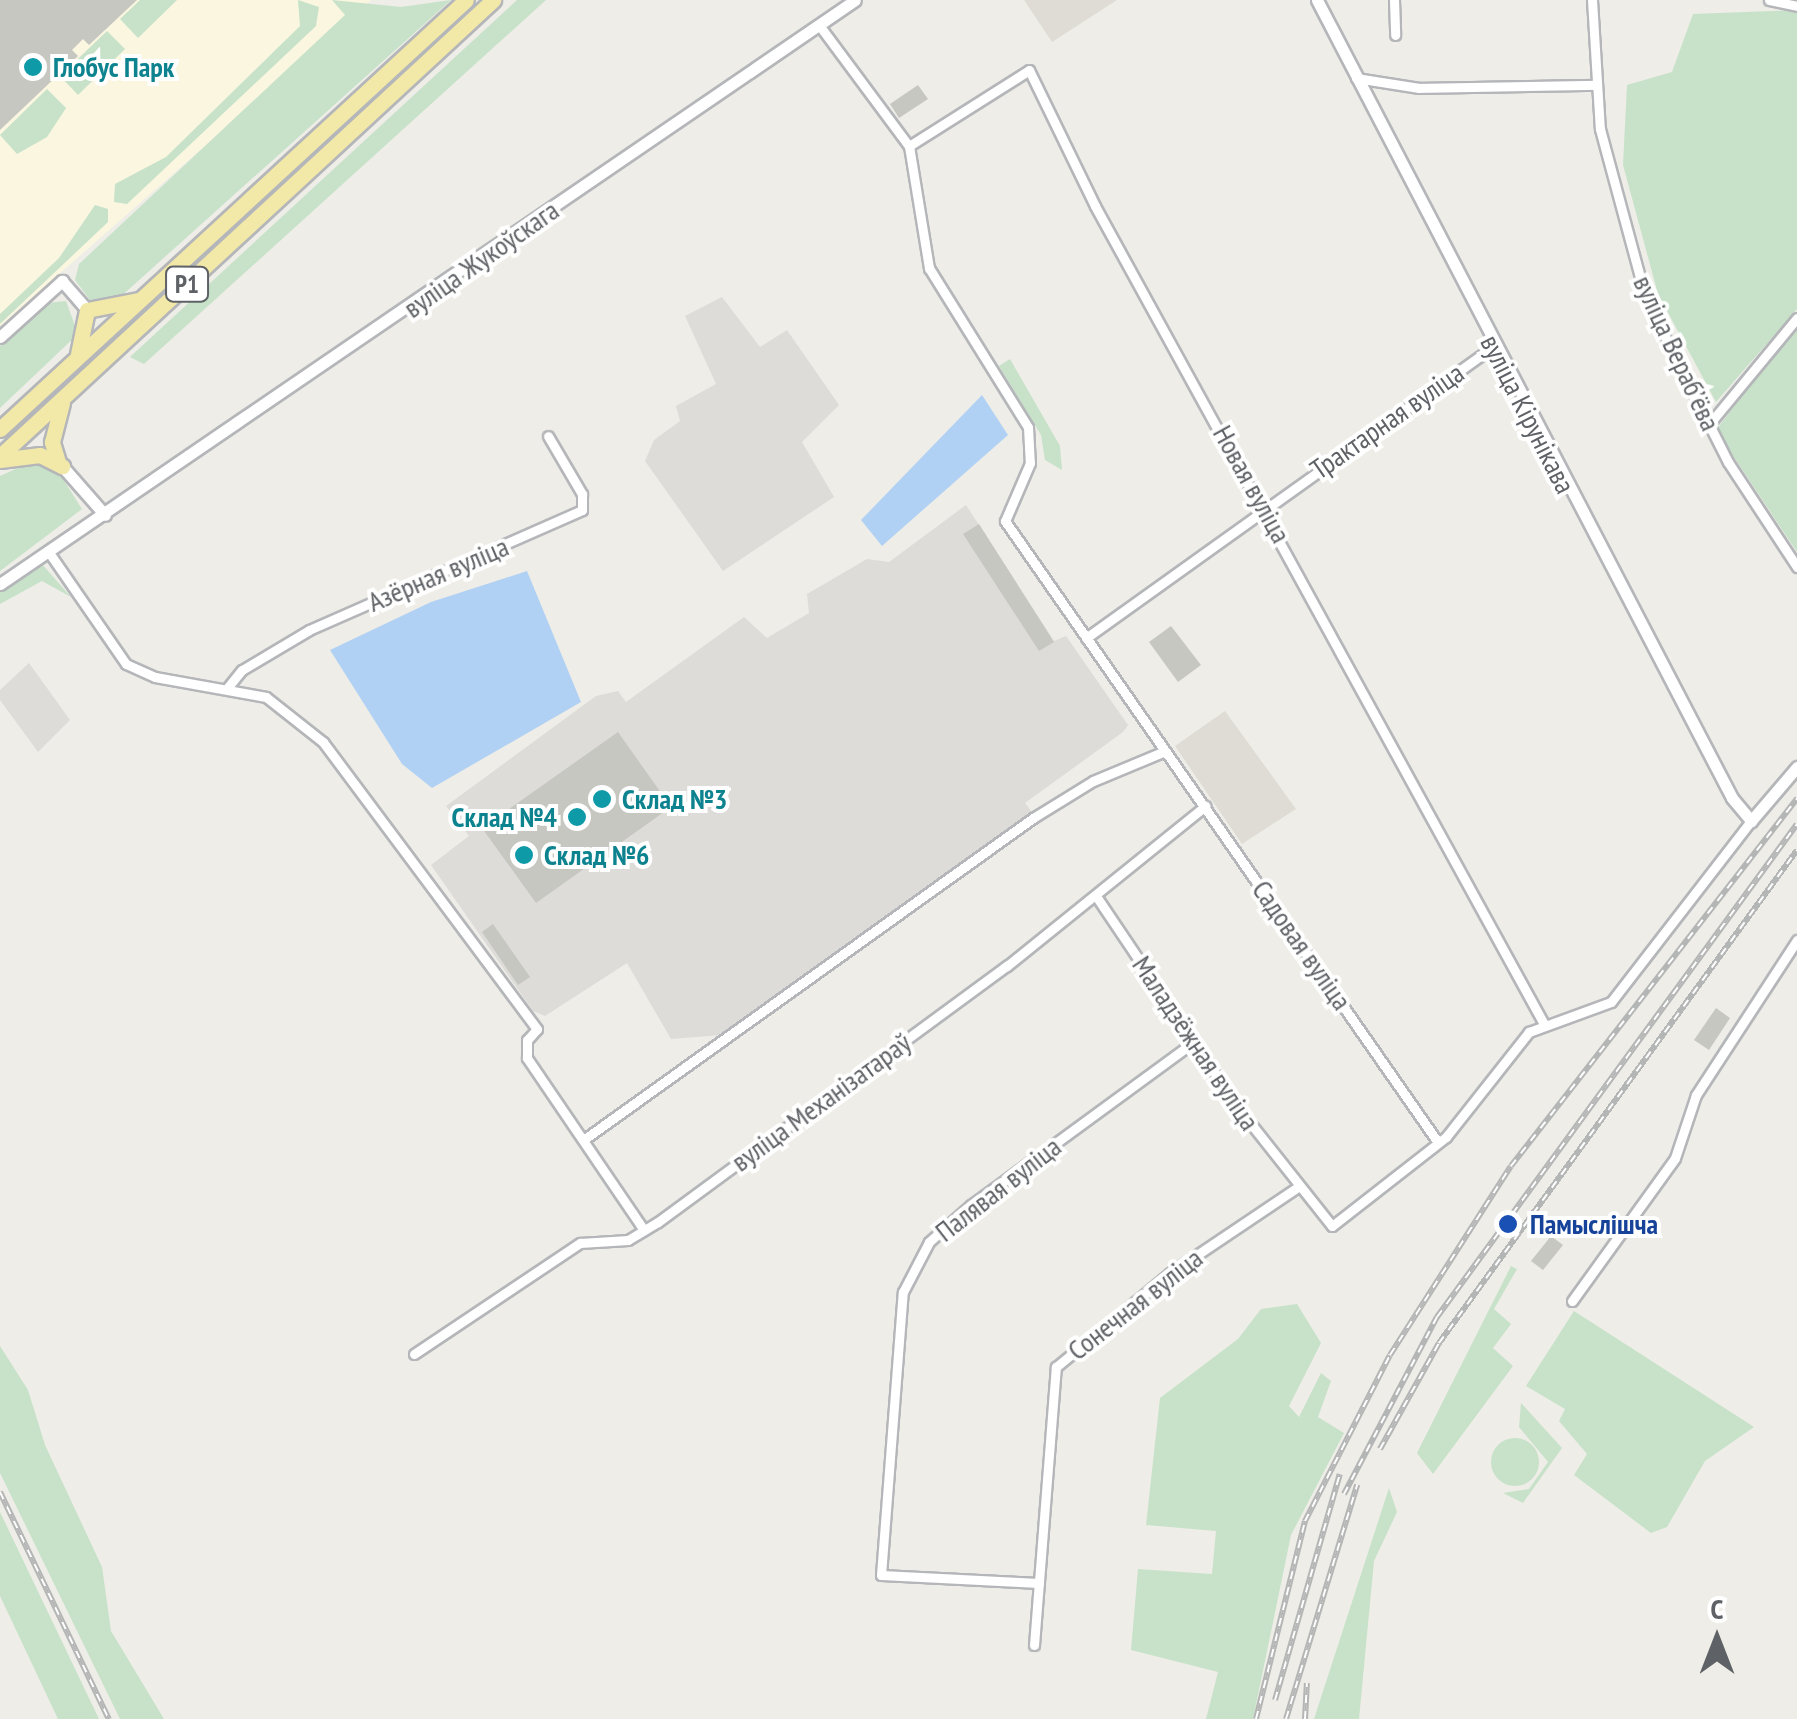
<!DOCTYPE html>
<meta charset="utf-8">
<style>
body{margin:0}
#map{position:relative;width:1797px;height:1719px;overflow:hidden;background:#eeede7;font-family:"PT Sans Narrow",sans-serif}
div>[style]{position:absolute}
[style*='--x']{left:calc(var(--x)*1px);top:calc(var(--y)*1px);width:calc(var(--w)*1px);rotate:calc(var(--a)*1deg)}
.commercial>*{inset:0;background:#faf6e0}
.industrial>*{inset:0;background:#dddcd9}
.education>*{inset:0;background:#dedcd5}
.green>*{inset:0;background:#c7e2c9}
.round{border-radius:50%}
.water>*{inset:0;background:#b1d1f4}
.building>*{inset:0;background:#c7c7c1}
.roads{filter:drop-shadow(2px 0 #b4b6b9) drop-shadow(-2px 0 #b4b6b9) drop-shadow(0 2px #b4b6b9) drop-shadow(0 -2px #b4b6b9)}
.minor>*{height:9px;margin:-4.5px;padding:0 4.5px;transform-origin:4.5px;border-radius:4.5px;background:#fff}
.tertiary>*{height:11px;margin:-5.5px;padding:0 5.5px;transform-origin:5.5px;border-radius:5.5px;background:#fff}
.trunk>*{height:15px;margin:-7.5px;padding:0 7.5px;transform-origin:7.5px;border-radius:7.5px;background:#f2e9a8}
.rail>*{height:6px;margin-top:-3px;transform-origin:0;background:repeating-linear-gradient(90deg,#fff 0 8px,#b4b5b5 0 16px);box-sizing:border-box;border-block:2px solid #b4b5b5}
.dots>*{width:28px;height:28px;translate:-50% -50%;box-sizing:border-box;border:5px solid #fff;border-radius:50%}
span{translate:-50% -50%;white-space:nowrap;text-align:center;line-height:1.15;-webkit-text-stroke:8px #fff;paint-order:stroke}
.shield-label span{padding:2px 8px;background:#fff;border:2px solid;border-radius:8px;-webkit-text-stroke-width:0}
.shield-label{font-size:25px;color:#5e6165;font-weight:700}
.culture-label{font-size:28px;color:#0d838f;font-weight:700}
.left{translate:0 -50%;text-align:left}
.right{translate:-100% -50%;text-align:right}
.street-label{font-size:28px;color:#5e6165}
.transit-label{font-size:28px;color:#164399;font-weight:700}
.north{position:absolute;left:1667px;top:1589px;width:100px;height:100px;-webkit-text-stroke:8px #fff;paint-order:stroke;rotate:0deg;font-size:28px;font-weight:700;line-height:40px;text-align:center;color:#5e6165}
.north::after{content:'';display:block;margin:auto;width:35px;height:45px;background:#5e6165;clip-path:polygon(50% 0,100% 100%,50% 72%,0 100%)}
</style>
<div id="map">
<div class="commercial">
<div style="clip-path:polygon(0 0,371px 0,0 326px)"></div>
</div>
<div class="industrial">
<div style="clip-path:polygon(722px 297px,760px 347px,787px 330px,839px 405px,802px 442px,834px 497px,723px 571px,645px 461px,654px 440px,680px 421px,676px 406px,716px 384px,685px 316px)"></div>
<div style="clip-path:polygon(966px 505px,1054px 641px,1066px 636px,1128px 725px,1123px 732px,1025px 803px,1032px 812px,722px 1035px,671px 1039px,627px 963px,545px 1016px,533px 1011px,431px 865px,469px 836px,446px 806px,596px 696px,618px 691px,626px 702px,744px 617px,767px 638px,809px 613px,807px 594px,867px 559px,889px 562px)"></div>
<div style="clip-path:polygon(29px 663px,70px 720px,38px 752px,0 700px,0 690px)"></div>
</div>
<div class="education">
<div style="clip-path:polygon(1024px 0,1117px 0,1052px 42px)"></div>
<div style="clip-path:polygon(1225px 711px,1296px 809px,1242px 844px,1175px 746px)"></div>
</div>
<div class="green">
<div style="clip-path:polygon(140px 0,177px 0,138px 38px,120px 19px)"></div>
<div style="clip-path:polygon(298px 0,319px 7px,316px 26px,127px 204px,114px 202px,115px 184px,166px 157px,300px 26px)"></div>
<div style="clip-path:polygon(332px 0,401px 7px,451px 0,118px 299px,90px 300px,75px 280px,79px 264px,345px 15px)"></div>
<div style="clip-path:polygon(517px 0,546px 0,144px 364px,130px 357px)"></div>
<div style="clip-path:polygon(1797px 10px,1797px 309px,1716px 402px,1658px 294px,1623px 165px,1627px 85px,1672px 72px,1693px 14px)"></div>
<div style="clip-path:polygon(107px 31px,125px 49px,78px 95px,60px 76px)"></div>
<div style="clip-path:polygon(47px 89px,66px 108px,47px 137px,17px 154px,0 135px)"></div>
<div style="clip-path:polygon(95px 205px,108px 209px,108px 222px,0 324px,0 314px,59px 258px)"></div>
<div style="clip-path:polygon(66px 301px,78px 334px,0 408px,0 346px,47px 303px)"></div>
<div style="clip-path:polygon(1797px 324px,1797px 552px,1716px 430px)"></div>
<div style="clip-path:polygon(1010px 359px,1060px 446px,1062px 470px,1045px 460px,1041px 435px,999px 366px)"></div>
<div style="clip-path:polygon(36px 460px,56px 468px,82px 509px,0 571px,0 476px)"></div>
<div style="clip-path:polygon(41px 563px,71px 597px,42px 581px,0 604px,0 588px)"></div>
<div style="clip-path:polygon(1511px 1266px,1517px 1269px,1494px 1309px,1511px 1324px,1493px 1348px,1513px 1366px,1433px 1474px,1417px 1453px)"></div>
<div style="clip-path:polygon(1297px 1304px,1321px 1343px,1289px 1406px,1299px 1417px,1321px 1373px,1331px 1381px,1318px 1417px,1344px 1433px,1291px 1535px,1253px 1719px,1206px 1719px,1218px 1672px,1131px 1650px,1138px 1569px,1212px 1574px,1216px 1531px,1146px 1525px,1160px 1398px,1238px 1339px,1261px 1309px)"></div>
<div style="clip-path:polygon(1574px 1311px,1754px 1427px,1705px 1461px,1667px 1527px,1651px 1533px,1574px 1475px,1587px 1454px,1559px 1421px,1565px 1409px,1526px 1386px)"></div>
<div style="clip-path:polygon(0 1346px,28px 1390px,45px 1445px,102px 1567px,111px 1631px,164px 1719px,120px 1719px,0 1473px)"></div>
<div style="clip-path:polygon(1521px 1403px,1562px 1448px,1523px 1503px,1503px 1493px,1529px 1489px,1548px 1462px,1519px 1427px)"></div>
<div class="round" style="left:1491px;top:1438px;width:48px;height:48px"></div>
<div style="clip-path:polygon(1389px 1488px,1397px 1512px,1374px 1561px,1359px 1719px,1314px 1719px)"></div>
<div style="clip-path:polygon(0 1512px,99px 1719px,58px 1719px,0 1596px)"></div>
</div>
<div class="water">
<div style="clip-path:polygon(982px 395px,1008px 435px,882px 546px,861px 520px)"></div>
<div style="clip-path:polygon(527px 571px,581px 702px,432px 788px,402px 764px,330px 650px,431px 602px)"></div>
</div>
<div class="building">
<div style="clip-path:polygon(0 0,137px 0,89px 45px,83px 39px,72px 50px,78px 56px,0 130px)"></div>
<div style="clip-path:polygon(918px 85px,928px 99px,899px 118px,890px 104px)"></div>
<div style="clip-path:polygon(979px 524px,1054px 642px,1039px 651px,963px 534px)"></div>
<div style="clip-path:polygon(1171px 626px,1201px 665px,1178px 682px,1149px 642px)"></div>
<div style="clip-path:polygon(618px 732px,671px 807px,536px 903px,482px 828px)"></div>
<div style="clip-path:polygon(493px 924px,530px 977px,518px 985px,482px 932px)"></div>
<div style="clip-path:polygon(1716px 1008px,1730px 1018px,1709px 1050px,1694px 1040px)"></div>
<div style="clip-path:polygon(1551px 1236px,1563px 1245px,1543px 1270px,1531px 1261px)"></div>
</div>
<div class="roads">
<div class="minor">
<div style="--x:1394;--y:0;--w:35;--a:88"></div>
<div style="--x:1592;--y:0;--w:129;--a:86.5"></div>
<div style="--x:1600;--y:129;--w:176;--a:74.9"></div>
<div style="--x:1646;--y:299;--w:182;--a:63.3"></div>
<div style="--x:1728;--y:462;--w:126;--a:56.7"></div>
<div style="--x:1769;--y:0;--w:29;--a:12"></div>
<div style="--x:819;--y:25;--w:151;--a:53.4"></div>
<div style="--x:909;--y:146;--w:124;--a:80.7"></div>
<div style="--x:929;--y:268;--w:187;--a:58.1"></div>
<div style="--x:1028;--y:427;--w:36;--a:87"></div>
<div style="--x:1030;--y:463;--w:63;--a:113.3"></div>
<div style="--x:1005;--y:521;--w:756;--a:55.13"></div>
<div style="--x:1356;--y:78;--w:64;--a:9"></div>
<div style="--x:1419;--y:88;--w:176;--a:-1"></div>
<div style="--x:909;--y:146;--w:142;--a:-32.3"></div>
<div style="--x:1029;--y:70;--w:151;--a:64.1"></div>
<div style="--x:1095;--y:206;--w:933;--a:61.24"></div>
<div style="--x:1711;--y:422;--w:135;--a:-50.4"></div>
<div style="--x:48;--y:551;--w:137;--a:55.4"></div>
<div style="--x:126;--y:664;--w:32;--a:24"></div>
<div style="--x:155;--y:677;--w:113;--a:10.2"></div>
<div style="--x:266;--y:697;--w:73;--a:38.3"></div>
<div style="--x:323;--y:742;--w:358;--a:53.3"></div>
<div style="--x:537;--y:1029;--w:15;--a:132"></div>
<div style="--x:527;--y:1040;--w:18;--a:90"></div>
<div style="--x:527;--y:1058;--w:208;--a:55.8"></div>
<div style="--x:1086;--y:638;--w:502;--a:-35.59"></div>
<div style="--x:228;--y:687;--w:22;--a:-51"></div>
<div style="--x:242;--y:670;--w:78;--a:-30.8"></div>
<div style="--x:309;--y:630;--w:298;--a:-23.7"></div>
<div style="--x:582;--y:510;--w:16;--a:-90"></div>
<div style="--x:582;--y:494;--w:67;--a:-120.4"></div>
<div style="--x:1096;--y:896;--w:258;--a:56.1"></div>
<div style="--x:1240;--y:1110;--w:148;--a:51.6"></div>
<div style="--x:1332;--y:1226;--w:145;--a:-38"></div>
<div style="--x:1446;--y:1137;--w:134;--a:-51.7"></div>
<div style="--x:1529;--y:1032;--w:87;--a:-20.1"></div>
<div style="--x:1611;--y:1002;--w:229;--a:-52.3"></div>
<div style="--x:586;--y:1138;--w:550;--a:-35.6"></div>
<div style="--x:1033;--y:818;--w:70;--a:-31.7"></div>
<div style="--x:1093;--y:781;--w:78;--a:-22.6"></div>
<div style="--x:1572;--y:1301;--w:176;--a:-54.2"></div>
<div style="--x:1675;--y:1158;--w:66;--a:-71.6"></div>
<div style="--x:1696;--y:1095;--w:185;--a:-56.9"></div>
<div style="--x:414;--y:1354;--w:200;--a:-33.8"></div>
<div style="--x:580;--y:1243;--w:48;--a:-3.6"></div>
<div style="--x:628;--y:1240;--w:35;--a:-31"></div>
<div style="--x:658;--y:1222;--w:433;--a:-36.3"></div>
<div style="--x:1007;--y:966;--w:255;--a:-38.9"></div>
<div style="--x:1039;--y:1583;--w:158;--a:-177.1"></div>
<div style="--x:881;--y:1575;--w:284;--a:-85.6"></div>
<div style="--x:903;--y:1292;--w:56;--a:-62.5"></div>
<div style="--x:929;--y:1242;--w:56;--a:-41.4"></div>
<div style="--x:971;--y:1205;--w:278;--a:-36.2"></div>
<div style="--x:1034;--y:1645;--w:279;--a:-85.5"></div>
<div style="--x:1056;--y:1367;--w:148;--a:-39.5"></div>
<div style="--x:1170;--y:1273;--w:154;--a:-33.9"></div>
</div>
<div class="tertiary">
<div style="--x:1317;--y:0;--w:899;--a:62.52"></div>
<div style="--x:1732;--y:798;--w:30;--a:50"></div>
<div style="--x:1751;--y:821;--w:71;--a:-49.6"></div>
<div style="--x:0;--y:337;--w:84;--a:-42.1"></div>
<div style="--x:62;--y:281;--w:38;--a:49"></div>
<div style="--x:62;--y:466;--w:65;--a:48.7"></div>
<div style="--x:0;--y:584;--w:1035;--a:-34.33"></div>
</div>
<div class="trunk">
<div style="--x:78;--y:354;--w:45;--a:-78.4"></div>
<div style="--x:87;--y:310;--w:52;--a:-11.1"></div>
<div style="--x:0;--y:429;--w:633;--a:-42.63"></div>
<div style="--x:0;--y:456;--w:672;--a:-42.77"></div>
<div style="--x:0;--y:460;--w:40;--a:-7.1"></div>
<div style="--x:40;--y:455;--w:25;--a:27"></div>
<div style="--x:58;--y:462;--w:21;--a:-107"></div>
<div style="--x:52;--y:442;--w:40;--a:-75.6"></div>
</div>
</div>
<div class="rail">
<div style="--x:1380;--y:1449;--w:121;--a:-60.9"></div>
<div style="--x:1439;--y:1343;--w:609;--a:-54.01"></div>
<div style="--x:0;--y:1492;--w:252;--a:64.4"></div>
<div style="--x:1344;--y:1494;--w:200;--a:-62.3"></div>
<div style="--x:1437;--y:1317;--w:610;--a:-53.86"></div>
<div style="--x:1275;--y:1700;--w:235;--a:-74"></div>
<div style="--x:1256;--y:1719;--w:204;--a:-76.1"></div>
<div style="--x:1305;--y:1521;--w:186;--a:-62.9"></div>
<div style="--x:1390;--y:1355;--w:224;--a:-57.4"></div>
<div style="--x:1511;--y:1166;--w:466;--a:-52.1"></div>
<div style="--x:1286;--y:1719;--w:245;--a:-73.1"></div>
<div style="--x:1305;--y:1719;--w:36;--a:-87"></div>
</div>
<div class="dots">
<div style="left:33px;top:67px;background:#0f9aa8"></div>
<div style="left:602px;top:799px;background:#0f9aa8"></div>
<div style="left:577px;top:817px;background:#0f9aa8"></div>
<div style="left:524px;top:855px;background:#0f9aa8"></div>
<div style="left:1508px;top:1224px;background:#1a4fb4"></div>
</div>
<div class="shield-label">
<span style="left:187px;top:284px">Р1</span>
</div>
<div class="culture-label">
<span class="left" style="left:53px;top:67px">Глобус Парк</span>
<span class="left" style="left:622px;top:799px">Склад №3</span>
<span class="right" style="left:557px;top:817px">Склад №4</span>
<span class="left" style="left:544px;top:855px">Склад №6</span>
</div>
<div class="street-label">
<span style="left:481px;top:259px;rotate:-35deg">вуліца Жукоўскага</span>
<span style="left:1677px;top:353px;rotate:65deg">вуліца Верабʼёва</span>
<span style="left:1528px;top:414px;rotate:63deg">вуліца Кірунікава</span>
<span style="left:1387px;top:421px;rotate:-35deg">Трактарная вуліца</span>
<span style="left:1252px;top:484px;rotate:61deg">Новая вуліца</span>
<span style="left:438px;top:574px;rotate:-23deg">Азёрная вуліца</span>
<span style="left:1302px;top:945px;rotate:55deg">Садовая вуліца</span>
<span style="left:1196px;top:1043px;rotate:56deg">Маладзёжная вуліца</span>
<span style="left:821px;top:1102px;rotate:-36deg">вуліца Механізатараў</span>
<span style="left:998px;top:1189px;rotate:-38deg">Палявая вуліца</span>
<span style="left:1135px;top:1304px;rotate:-38deg">Сонечная вуліца</span>
</div>
<div class="transit-label">
<span class="left" style="left:1530px;top:1224px">Памыслішча</span>
</div>
<div class="north">С</div>
</div>
